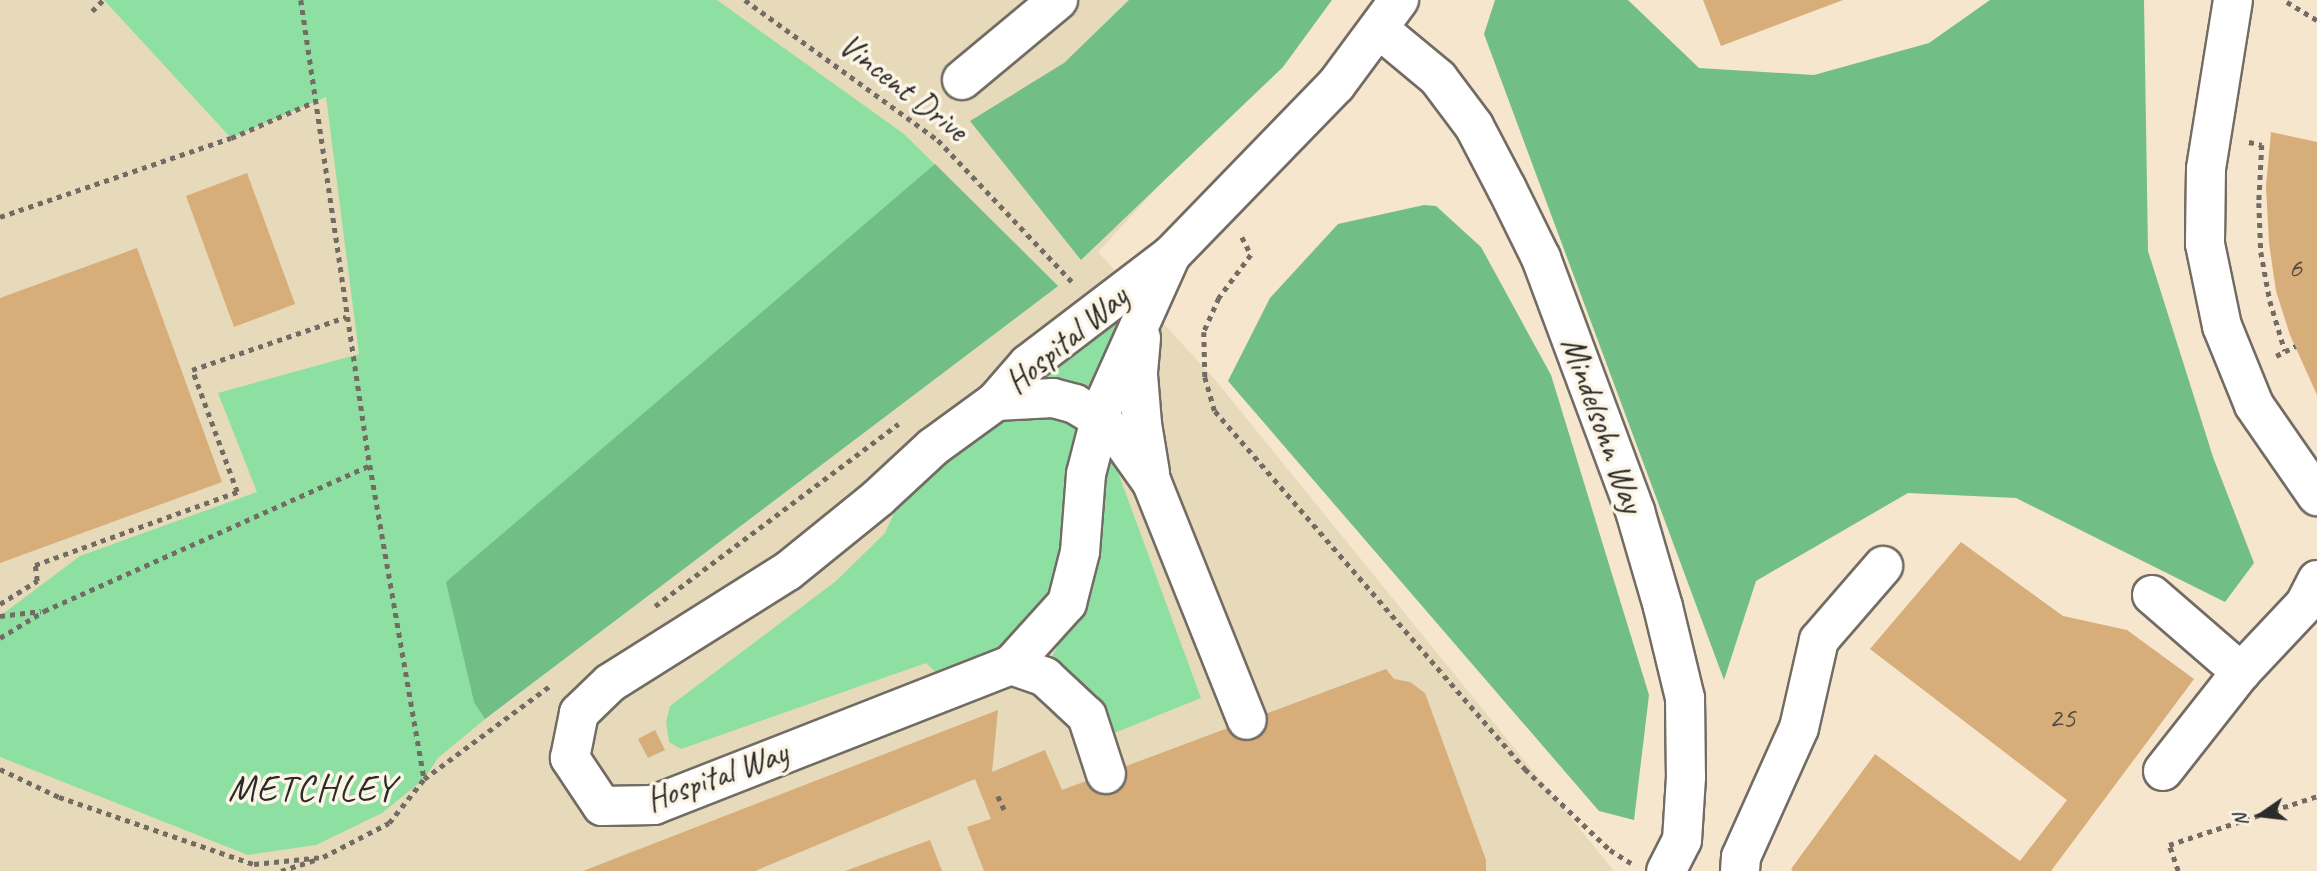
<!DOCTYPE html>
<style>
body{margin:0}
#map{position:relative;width:2317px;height:871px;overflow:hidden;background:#f6e6cd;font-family:Caveat,sans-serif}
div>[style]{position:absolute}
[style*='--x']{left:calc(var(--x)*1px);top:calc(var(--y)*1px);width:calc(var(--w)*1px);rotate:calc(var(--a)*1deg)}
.built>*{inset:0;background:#e6daba}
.green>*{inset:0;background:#8de0a1}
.forest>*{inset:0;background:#72be87}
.building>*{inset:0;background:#d7ad79}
.path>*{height:4.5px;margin-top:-2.25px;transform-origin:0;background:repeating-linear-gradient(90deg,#726c64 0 5px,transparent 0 10px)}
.roads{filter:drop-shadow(2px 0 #726c64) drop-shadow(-2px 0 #726c64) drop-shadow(0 2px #726c64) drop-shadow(0 -2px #726c64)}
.minor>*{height:38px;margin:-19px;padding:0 19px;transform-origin:19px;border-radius:19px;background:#fff}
span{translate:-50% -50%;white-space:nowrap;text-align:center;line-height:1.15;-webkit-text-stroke:7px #fcf5e5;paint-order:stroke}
.number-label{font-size:30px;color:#564c3e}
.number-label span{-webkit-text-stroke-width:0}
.street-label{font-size:33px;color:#2b2b2b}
.quarter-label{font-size:37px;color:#2b2b2b;letter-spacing:2px}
.north{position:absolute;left:2226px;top:780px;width:70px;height:70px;-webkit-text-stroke:5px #fcf5e5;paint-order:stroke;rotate:256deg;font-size:19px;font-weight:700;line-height:28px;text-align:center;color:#2b2b2b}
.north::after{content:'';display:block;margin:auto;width:24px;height:32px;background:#2b2b2b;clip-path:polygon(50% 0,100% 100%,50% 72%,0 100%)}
</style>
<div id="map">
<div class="built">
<div style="clip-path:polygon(0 0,1329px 0,1098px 252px,1217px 382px,1614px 871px,0 871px)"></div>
</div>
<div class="green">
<div style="clip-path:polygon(104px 0,717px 0,904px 134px,1058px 286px,485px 719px,438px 758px,424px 779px,382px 813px,316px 845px,248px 855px,0 757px,0 616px,80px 556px,257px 492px,218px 393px,359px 354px,326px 97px,231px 138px)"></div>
<div style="clip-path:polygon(1146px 282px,1089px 396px,1029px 384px)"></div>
<div style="clip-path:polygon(1051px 414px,1073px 424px,1077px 435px,1070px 525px,1048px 607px,1019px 645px,942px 678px,926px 663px,681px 749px,669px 742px,666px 722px,670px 706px,836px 581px,885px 533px,903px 494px,995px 424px,1019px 417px)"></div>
<div style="clip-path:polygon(1107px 457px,1116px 467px,1201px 698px,1107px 736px,1050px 670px,1051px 658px,1066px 631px,1098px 511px)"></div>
</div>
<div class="forest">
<div style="clip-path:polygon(1129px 0,1332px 0,1283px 67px,1081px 260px,970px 121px,1064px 63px)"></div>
<div style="clip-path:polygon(1495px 0,1628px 0,1699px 68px,1814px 75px,1929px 43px,1990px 0,2144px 0,2148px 251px,2213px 457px,2254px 563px,2225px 602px,2016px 498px,1908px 493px,1756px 581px,1724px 680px,1484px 34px)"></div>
<div style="clip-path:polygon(935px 164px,1058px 286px,485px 719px,474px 702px,446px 582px)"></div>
<div style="clip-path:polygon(1424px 205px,1436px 206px,1481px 247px,1551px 375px,1649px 695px,1634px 820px,1599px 811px,1228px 381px,1270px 298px,1338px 224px)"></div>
</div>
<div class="building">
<div style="clip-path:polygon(1703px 0,1843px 0,1721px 46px)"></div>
<div style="clip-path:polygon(2271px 132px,2317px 142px,2317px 395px,2290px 335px,2276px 291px,2269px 243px,2266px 186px)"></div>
<div style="clip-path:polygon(247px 173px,295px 304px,234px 327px,186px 196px)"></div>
<div style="clip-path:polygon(137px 248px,222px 482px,0 563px,0 298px)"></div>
<div style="clip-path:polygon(1961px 542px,2063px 616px,2127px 630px,2194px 679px,2051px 871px,1793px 871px,1791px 869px,1875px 754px,2020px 861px,2067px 800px,1870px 649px)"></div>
<div style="clip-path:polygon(1386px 669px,1394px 679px,1410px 682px,1425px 693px,1486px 860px,1486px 871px,984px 871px,967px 827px,991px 819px,975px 779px,755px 871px,583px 871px,998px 710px,992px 772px,1045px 750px,1062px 790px)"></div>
<div style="clip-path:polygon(655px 730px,665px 750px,648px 758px,638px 739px)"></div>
<div style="clip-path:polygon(930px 840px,942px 871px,845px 871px)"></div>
</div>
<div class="path">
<div style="--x:301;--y:0;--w:470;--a:81.6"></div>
<div style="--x:745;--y:0;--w:238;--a:36"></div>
<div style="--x:938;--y:140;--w:197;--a:46.6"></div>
<div style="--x:2287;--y:2;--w:35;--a:31"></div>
<div style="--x:92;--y:11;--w:16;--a:-45"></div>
<div style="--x:2249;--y:142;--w:13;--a:13"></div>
<div style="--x:2262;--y:145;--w:58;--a:93"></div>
<div style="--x:2259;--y:203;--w:49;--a:87.7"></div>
<div style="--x:2261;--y:252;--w:50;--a:79.6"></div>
<div style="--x:2270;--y:301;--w:52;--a:73.3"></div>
<div style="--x:0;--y:217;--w:244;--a:-18.9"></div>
<div style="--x:231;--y:138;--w:93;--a:-23.5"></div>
<div style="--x:1242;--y:237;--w:20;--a:63"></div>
<div style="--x:1251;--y:255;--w:54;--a:126.7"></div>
<div style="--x:1219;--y:298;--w:37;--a:114"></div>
<div style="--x:1204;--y:332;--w:45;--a:88.7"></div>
<div style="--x:1205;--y:377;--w:35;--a:74"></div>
<div style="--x:1215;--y:411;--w:474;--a:49.1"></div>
<div style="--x:1525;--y:769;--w:117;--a:43.6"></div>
<div style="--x:1610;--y:850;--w:25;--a:32"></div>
<div style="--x:2276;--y:356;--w:22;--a:-27"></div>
<div style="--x:0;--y:604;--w:44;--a:-31.9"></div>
<div style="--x:37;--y:581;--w:16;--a:-97"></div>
<div style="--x:35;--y:565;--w:215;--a:-19.9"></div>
<div style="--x:237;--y:492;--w:130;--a:-110.2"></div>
<div style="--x:192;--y:370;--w:163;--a:-19"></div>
<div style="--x:655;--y:606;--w:304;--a:-36.8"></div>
<div style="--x:0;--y:616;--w:41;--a:-7"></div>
<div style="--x:0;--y:638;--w:52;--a:-31.5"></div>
<div style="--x:44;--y:611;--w:357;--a:-24.1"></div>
<div style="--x:370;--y:465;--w:319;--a:80.2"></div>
<div style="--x:0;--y:769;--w:65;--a:25.4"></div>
<div style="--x:59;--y:797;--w:206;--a:19"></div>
<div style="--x:254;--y:864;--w:69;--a:-5.8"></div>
<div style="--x:323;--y:857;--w:74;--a:-27.3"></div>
<div style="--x:389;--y:823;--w:56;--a:-51.5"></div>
<div style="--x:424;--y:779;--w:158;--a:-36.5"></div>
<div style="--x:998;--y:796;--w:19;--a:65"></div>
<div style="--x:281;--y:871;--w:35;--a:-18"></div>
<div style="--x:2178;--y:871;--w:28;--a:-109"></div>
<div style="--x:2169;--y:845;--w:156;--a:-18.3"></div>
</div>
<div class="roads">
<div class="minor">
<div style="--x:2233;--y:0;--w:171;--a:99.1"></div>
<div style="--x:2206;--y:169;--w:75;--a:90.8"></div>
<div style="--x:2205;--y:244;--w:84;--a:78.3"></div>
<div style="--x:2222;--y:326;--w:85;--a:67.9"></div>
<div style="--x:2254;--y:405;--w:111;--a:55.3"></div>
<div style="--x:1379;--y:29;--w:77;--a:39.7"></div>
<div style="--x:1438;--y:78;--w:60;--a:53.1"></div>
<div style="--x:1474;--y:126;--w:71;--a:62.4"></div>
<div style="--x:1507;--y:189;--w:77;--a:63.8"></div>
<div style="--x:1541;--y:258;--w:270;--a:69.6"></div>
<div style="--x:1635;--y:511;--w:100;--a:73.7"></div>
<div style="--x:1663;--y:607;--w:94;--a:76.4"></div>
<div style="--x:1685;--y:698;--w:79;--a:89.3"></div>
<div style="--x:1686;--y:777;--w:63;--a:93.6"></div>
<div style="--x:1682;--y:840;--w:35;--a:117"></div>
<div style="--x:962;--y:80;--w:125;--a:-39.8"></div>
<div style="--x:1171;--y:255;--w:163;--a:114.2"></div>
<div style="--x:1104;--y:404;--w:72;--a:104.4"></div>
<div style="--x:1086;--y:474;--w:78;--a:94.4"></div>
<div style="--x:1080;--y:552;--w:53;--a:104.3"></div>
<div style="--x:1067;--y:603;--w:84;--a:132.1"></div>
<div style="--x:1011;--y:665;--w:383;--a:158.6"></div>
<div style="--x:654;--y:805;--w:52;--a:178.9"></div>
<div style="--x:602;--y:806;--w:58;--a:-123.7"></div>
<div style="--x:570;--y:758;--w:46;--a:-78.7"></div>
<div style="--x:579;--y:713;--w:43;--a:-44.1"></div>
<div style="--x:610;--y:683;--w:210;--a:-32.2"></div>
<div style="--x:788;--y:571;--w:116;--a:-39"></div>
<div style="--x:878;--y:498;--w:75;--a:-42.8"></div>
<div style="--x:933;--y:447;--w:78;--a:-36.1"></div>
<div style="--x:996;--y:401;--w:49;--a:-49.1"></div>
<div style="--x:1028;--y:364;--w:180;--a:-37.3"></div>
<div style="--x:1171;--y:255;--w:237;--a:-45.9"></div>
<div style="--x:1336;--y:85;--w:106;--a:-53.5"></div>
<div style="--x:1141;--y:338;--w:37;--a:95"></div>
<div style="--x:1138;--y:375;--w:49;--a:85.3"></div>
<div style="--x:1142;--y:424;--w:50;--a:80.7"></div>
<div style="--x:996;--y:401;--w:57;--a:-3"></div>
<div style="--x:1053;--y:398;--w:23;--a:15"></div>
<div style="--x:1075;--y:404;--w:29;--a:31"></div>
<div style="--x:1100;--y:419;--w:33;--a:45"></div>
<div style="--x:1123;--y:442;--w:50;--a:54.7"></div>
<div style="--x:1152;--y:483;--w:255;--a:68.2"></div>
<div style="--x:2152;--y:595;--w:118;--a:40.9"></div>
<div style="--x:1011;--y:665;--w:36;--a:19"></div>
<div style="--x:1045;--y:677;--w:57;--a:42.9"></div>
<div style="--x:1087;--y:716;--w:61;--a:71.9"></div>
<div style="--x:2163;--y:771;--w:126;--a:-51.8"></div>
<div style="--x:2241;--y:672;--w:93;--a:-46.7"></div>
<div style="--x:2305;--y:604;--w:27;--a:-63"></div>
<div style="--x:1740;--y:871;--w:14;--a:-86"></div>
<div style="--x:1741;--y:857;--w:141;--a:-65.8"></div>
<div style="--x:1799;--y:728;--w:90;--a:-77.2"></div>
<div style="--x:1819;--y:640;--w:98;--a:-49.1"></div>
</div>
</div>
<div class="number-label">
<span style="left:2295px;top:267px">6</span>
<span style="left:2062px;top:717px">25</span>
</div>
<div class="street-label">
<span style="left:903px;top:88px;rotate:38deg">Vincent Drive</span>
<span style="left:1067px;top:340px;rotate:-40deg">Hospital Way</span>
<span style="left:1602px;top:425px;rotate:70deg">Mindelsohn Way</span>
<span style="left:717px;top:777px;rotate:-20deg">Hospital Way</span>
</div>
<div class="quarter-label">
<span style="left:312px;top:788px">METCHLEY</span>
</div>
<div class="north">N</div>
</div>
